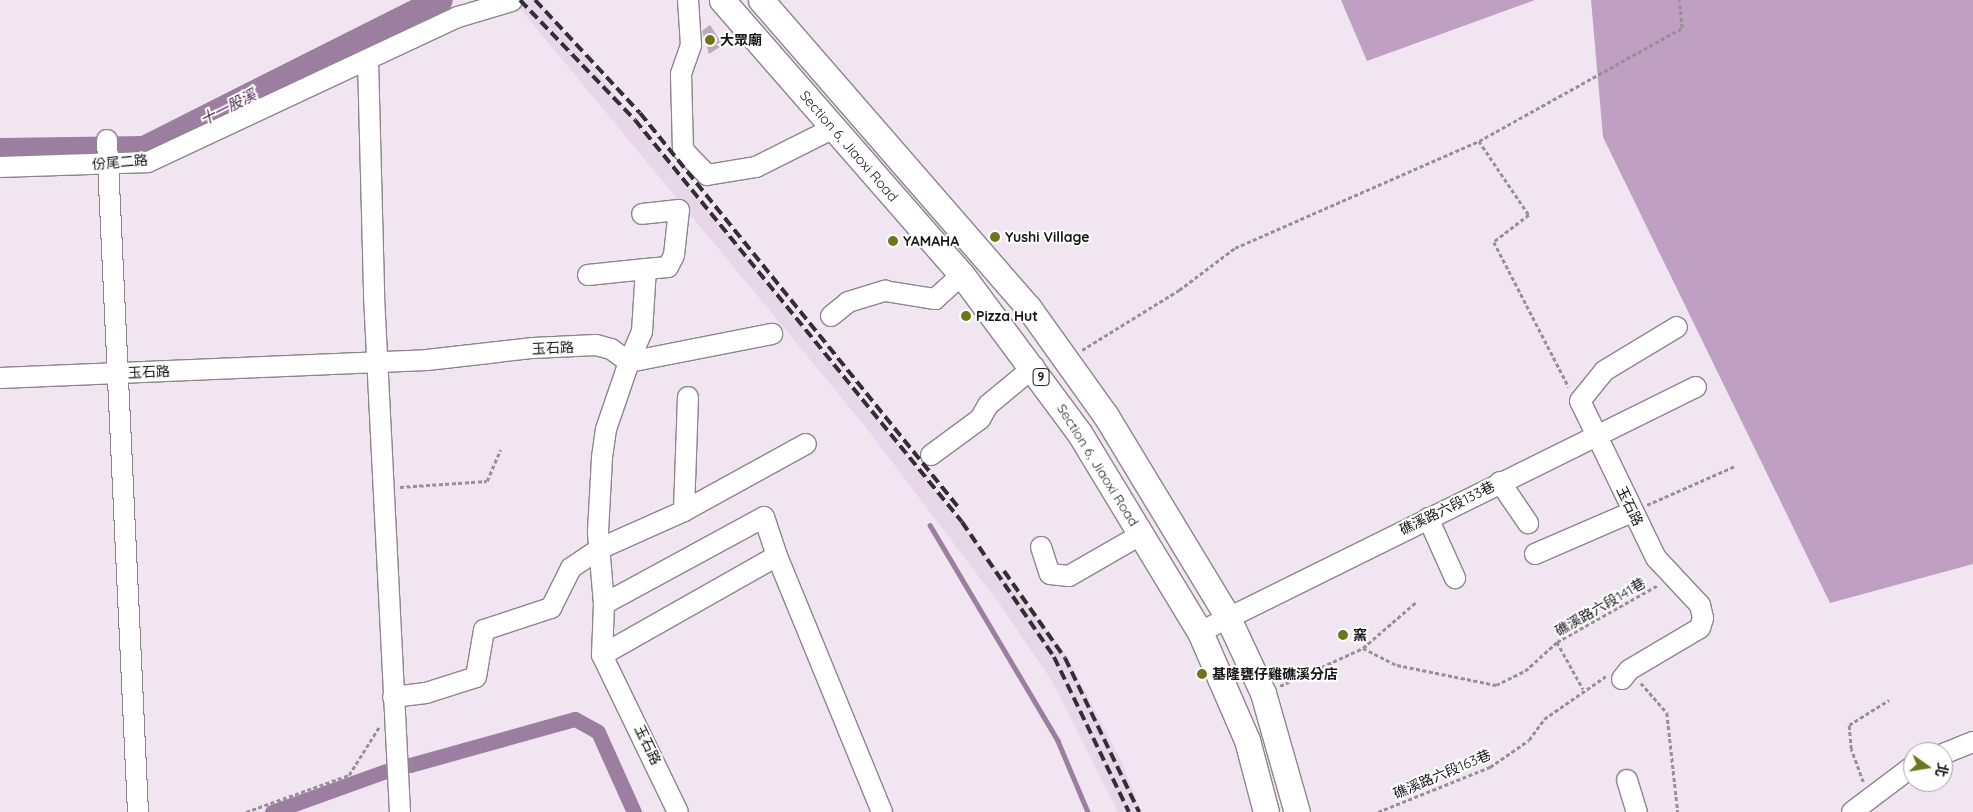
<!DOCTYPE html>
<meta charset="utf-8">
<style>
body{margin:0}
#map{position:relative;width:1973px;height:812px;overflow:hidden;background:#f0e5f1;font-family:Quicksand,"Noto Sans TC",sans-serif}
div>[style]{position:absolute}
[style*='--x']{left:calc(var(--x)*1px);top:calc(var(--y)*1px);width:calc(var(--w)*1px);rotate:calc(var(--a)*1deg)}
.built>*{inset:0;background:#e7d7e9}
.forest>*{inset:0;background:#bfa0c3}
.stream>*{height:4.5px;margin:-2.25px;padding:0 2.25px;transform-origin:2.25px;border-radius:2.25px;background:#9c7fa0}
.canal>*{height:15px;margin:-7.5px;padding:0 7.5px;transform-origin:7.5px;border-radius:7.5px;background:#9c7fa0}
.river>*{height:26px;margin:-13px;padding:0 13px;transform-origin:13px;border-radius:13px;background:#9c7fa0}
.building>*{inset:0;background:#b8aeba}
.path>*{height:2.5px;margin-top:-1.25px;transform-origin:0;background:repeating-linear-gradient(90deg,#989099 0 4px,transparent 0 6.5px)}
.roads{filter:drop-shadow(1px 0 #8e848f) drop-shadow(-1px 0 #8e848f) drop-shadow(0 1px #8e848f) drop-shadow(0 -1px #8e848f)}
.minor>*{height:20px;margin:-10px;padding:0 10px;transform-origin:10px;border-radius:10px;background:#fff}
.major>*{height:25px;margin:-12.5px;padding:0 12.5px;transform-origin:12.5px;border-radius:12.5px;background:#fff}
.rail>*{height:4px;margin-top:-2px;transform-origin:0;background:repeating-linear-gradient(90deg,#322e33 0 10px,transparent 0 15px)}
.dots>*{width:14px;height:14px;translate:-50% -50%;box-sizing:border-box;border:2px solid #fff;border-radius:50%}
span{translate:-50% -50%;white-space:nowrap;text-align:center;line-height:1.15;-webkit-text-stroke:4px #fff;paint-order:stroke}
.shield-label span{padding:1px 4px;background:#fff;border:1px solid;border-radius:4px;-webkit-text-stroke-width:0}
.shield-label{font-size:12px;color:#171418;font-weight:700}
.poi-label{font-size:14px;color:#171418;font-weight:700}
.left{translate:0 -50%;text-align:left}
.street-label{font-size:14px;color:#171418}
.water-label{font-size:15px;color:#4c2552;font-style:italic}
.north{position:absolute;left:1903px;top:742px;width:50px;height:50px;box-sizing:border-box;background:#fff;border:1px solid #a2a1a3;border-radius:50%;rotate:103deg;font-size:14px;font-weight:700;line-height:20px;text-align:center;color:#171418}
.north::after{content:'';display:block;margin:auto;width:18px;height:22px;background:#70741b;clip-path:polygon(50% 0,100% 100%,50% 72%,0 100%)}
</style>
<div id="map">
<div class="built">
<div style="clip-path:polygon(513px 0,539px 0,1066px 654px,1123px 765px,1141px 812px,1118px 812px,1052px 681px,1001px 606px,865px 426px)"></div>
</div>
<div class="forest">
<div style="clip-path:polygon(1341px 0,1535px 0,1367px 61px)"></div>
<div style="clip-path:polygon(1591px 0,1973px 0,1973px 564px,1830px 603px,1603px 137px)"></div>
</div>
<div class="stream">
<div style="--x:930;--y:525;--w:251;--a:59.3"></div>
<div style="--x:1058;--y:741;--w:77;--a:67.1"></div>
</div>
<div class="canal">
<div style="--x:410;--y:765;--w:171;--a:-15.6"></div>
<div style="--x:575;--y:719;--w:26;--a:29"></div>
<div style="--x:598;--y:732;--w:88;--a:65.8"></div>
<div style="--x:272;--y:812;--w:121;--a:-19.8"></div>
</div>
<div class="river">
<div style="--x:0;--y:151;--w:144;--a:-0.8"></div>
<div style="--x:144;--y:149;--w:331;--a:-26.7"></div>
</div>
<div class="building">
<div style="clip-path:polygon(710px 25px,723px 45px,709px 54px,702px 31px)"></div>
</div>
<div class="path">
<div style="--x:1479;--y:141;--w:89;--a:56"></div>
<div style="--x:1529;--y:215;--w:44;--a:142.4"></div>
<div style="--x:1494;--y:242;--w:163;--a:62.7"></div>
<div style="--x:1082;--y:350;--w:114;--a:-31.7"></div>
<div style="--x:1179;--y:290;--w:70;--a:-36.9"></div>
<div style="--x:1235;--y:248;--w:266;--a:-23.7"></div>
<div style="--x:1479;--y:141;--w:232;--a:-29.1"></div>
<div style="--x:1682;--y:28;--w:28;--a:-96"></div>
<div style="--x:400;--y:487;--w:87;--a:-3.9"></div>
<div style="--x:487;--y:481;--w:34;--a:-67"></div>
<div style="--x:1647;--y:505;--w:96;--a:-23.9"></div>
<div style="--x:1557;--y:642;--w:54;--a:61"></div>
<div style="--x:1363;--y:648;--w:70;--a:-41"></div>
<div style="--x:1641;--y:683;--w:40;--a:49"></div>
<div style="--x:1667;--y:713;--w:100;--a:83.7"></div>
<div style="--x:1280;--y:686;--w:91;--a:-24.6"></div>
<div style="--x:1363;--y:648;--w:38;--a:27"></div>
<div style="--x:1397;--y:665;--w:101;--a:11.4"></div>
<div style="--x:1496;--y:685;--w:32;--a:-26"></div>
<div style="--x:1525;--y:671;--w:43;--a:-42.2"></div>
<div style="--x:1557;--y:642;--w:116;--a:-29.4"></div>
<div style="--x:1863;--y:782;--w:35;--a:-110"></div>
<div style="--x:1851;--y:749;--w:24;--a:-95"></div>
<div style="--x:1849;--y:725;--w:47;--a:-32"></div>
<div style="--x:246;--y:812;--w:109;--a:-19.8"></div>
<div style="--x:349;--y:775;--w:57;--a:-58"></div>
<div style="--x:1378;--y:812;--w:121;--a:-21.9"></div>
<div style="--x:1490;--y:767;--w:47;--a:-34.7"></div>
<div style="--x:1529;--y:740;--w:26;--a:-54"></div>
<div style="--x:1544;--y:719;--w:75;--a:-34.7"></div>
</div>
<div class="roads">
<div class="minor">
<div style="--x:688;--y:0;--w:45;--a:86.2"></div>
<div style="--x:691;--y:45;--w:31;--a:109"></div>
<div style="--x:681;--y:74;--w:76;--a:88.5"></div>
<div style="--x:683;--y:150;--w:35;--a:46"></div>
<div style="--x:707;--y:175;--w:50;--a:-9.3"></div>
<div style="--x:756;--y:167;--w:87;--a:-26.6"></div>
<div style="--x:368;--y:60;--w:236;--a:88.5"></div>
<div style="--x:374;--y:296;--w:517;--a:87.12"></div>
<div style="--x:107;--y:140;--w:673;--a:87.36"></div>
<div style="--x:0;--y:167;--w:148;--a:-1.9"></div>
<div style="--x:148;--y:162;--w:342;--a:-25.1"></div>
<div style="--x:458;--y:17;--w:56;--a:-16.5"></div>
<div style="--x:588;--y:275;--w:58;--a:-5.9"></div>
<div style="--x:831;--y:316;--w:22;--a:-39"></div>
<div style="--x:848;--y:302;--w:39;--a:-17"></div>
<div style="--x:885;--y:291;--w:51;--a:9.1"></div>
<div style="--x:935;--y:299;--w:36;--a:-42"></div>
<div style="--x:629;--y:362;--w:33;--a:-67"></div>
<div style="--x:642;--y:332;--w:63;--a:-86.4"></div>
<div style="--x:646;--y:269;--w:22;--a:-5"></div>
<div style="--x:668;--y:267;--w:13;--a:-63"></div>
<div style="--x:674;--y:255;--w:45;--a:-83.7"></div>
<div style="--x:679;--y:210;--w:37;--a:174"></div>
<div style="--x:629;--y:362;--w:146;--a:-11.1"></div>
<div style="--x:0;--y:378;--w:427;--a:-2.4"></div>
<div style="--x:427;--y:360;--w:107;--a:-6.5"></div>
<div style="--x:533;--y:348;--w:63;--a:-2.7"></div>
<div style="--x:596;--y:345;--w:16;--a:15"></div>
<div style="--x:611;--y:349;--w:22;--a:36"></div>
<div style="--x:629;--y:362;--w:71;--a:108.9"></div>
<div style="--x:606;--y:429;--w:29;--a:98"></div>
<div style="--x:602;--y:458;--w:75;--a:93.1"></div>
<div style="--x:598;--y:533;--w:71;--a:85.2"></div>
<div style="--x:604;--y:604;--w:51;--a:92.2"></div>
<div style="--x:602;--y:655;--w:174;--a:64.2"></div>
<div style="--x:931;--y:455;--w:61;--a:-36.3"></div>
<div style="--x:980;--y:419;--w:16;--a:-60"></div>
<div style="--x:988;--y:405;--w:60;--a:-39.6"></div>
<div style="--x:1500;--y:482;--w:50;--a:55.7"></div>
<div style="--x:684;--y:511;--w:114;--a:-88"></div>
<div style="--x:1428;--y:518;--w:66;--a:65.8"></div>
<div style="--x:1041;--y:547;--w:28;--a:72"></div>
<div style="--x:1050;--y:574;--w:19;--a:6"></div>
<div style="--x:1069;--y:576;--w:84;--a:-29.9"></div>
<div style="--x:1535;--y:554;--w:106;--a:-23.4"></div>
<div style="--x:604;--y:604;--w:182;--a:-28.5"></div>
<div style="--x:764;--y:517;--w:41;--a:71.6"></div>
<div style="--x:1200;--y:632;--w:553;--a:-26.29"></div>
<div style="--x:602;--y:655;--w:201;--a:-29.5"></div>
<div style="--x:777;--y:556;--w:277;--a:67.7"></div>
<div style="--x:1622;--y:679;--w:11;--a:-52"></div>
<div style="--x:1629;--y:670;--w:82;--a:-30.6"></div>
<div style="--x:1700;--y:628;--w:10;--a:-73"></div>
<div style="--x:1703;--y:618;--w:13;--a:-103"></div>
<div style="--x:1700;--y:605;--w:64;--a:-133.1"></div>
<div style="--x:1656;--y:558;--w:174;--a:-115.8"></div>
<div style="--x:1580;--y:401;--w:38;--a:-51"></div>
<div style="--x:1604;--y:371;--w:85;--a:-31.1"></div>
<div style="--x:393;--y:697;--w:33;--a:-7"></div>
<div style="--x:426;--y:693;--w:52;--a:-17.7"></div>
<div style="--x:476;--y:677;--w:48;--a:-80.3"></div>
<div style="--x:484;--y:630;--w:71;--a:-18.2"></div>
<div style="--x:551;--y:608;--w:45;--a:-63.4"></div>
<div style="--x:571;--y:568;--w:34;--a:-34"></div>
<div style="--x:599;--y:549;--w:93;--a:-24.1"></div>
<div style="--x:684;--y:511;--w:139;--a:-28.8"></div>
<div style="--x:1943;--y:754;--w:32;--a:-22"></div>
<div style="--x:1627;--y:780;--w:34;--a:73"></div>
<div style="--x:1852;--y:812;--w:76;--a:-37"></div>
</div>
<div class="major">
<div style="--x:722;--y:0;--w:365;--a:48.9"></div>
<div style="--x:962;--y:275;--w:198;--a:53.4"></div>
<div style="--x:1080;--y:434;--w:232;--a:58.8"></div>
<div style="--x:1200;--y:632;--w:118;--a:66.5"></div>
<div style="--x:1247;--y:740;--w:74;--a:75.2"></div>
<div style="--x:761;--y:0;--w:407;--a:49"></div>
<div style="--x:1028;--y:307;--w:134;--a:54.4"></div>
<div style="--x:1106;--y:416;--w:234;--a:58.8"></div>
<div style="--x:1227;--y:616;--w:85;--a:64.9"></div>
<div style="--x:1263;--y:693;--w:124;--a:74.1"></div>
</div>
</div>
<div class="rail">
<div style="--x:520;--y:0;--w:166;--a:46.2"></div>
<div style="--x:635;--y:120;--w:518;--a:50.87"></div>
<div style="--x:962;--y:522;--w:163;--a:55.7"></div>
<div style="--x:1054;--y:657;--w:172;--a:64.2"></div>
<div style="--x:535;--y:0;--w:154;--a:47.1"></div>
<div style="--x:640;--y:113;--w:508;--a:51.08"></div>
<div style="--x:1004;--y:571;--w:106;--a:55"></div>
<div style="--x:1065;--y:658;--w:171;--a:64.3"></div>
</div>
<div class="dots">
<div style="left:710px;top:40px;background:#70741b"></div>
<div style="left:995px;top:237px;background:#70741b"></div>
<div style="left:893px;top:241px;background:#70741b"></div>
<div style="left:966px;top:316px;background:#70741b"></div>
<div style="left:1343px;top:635px;background:#70741b"></div>
<div style="left:1202px;top:674px;background:#70741b"></div>
</div>
<div class="shield-label">
<span style="left:1041px;top:377px">9</span>
</div>
<div class="poi-label">
<span class="left" style="left:720px;top:40px">大眾廟</span>
<span class="left" style="left:1005px;top:237px">Yushi Village</span>
<span class="left" style="left:903px;top:241px">YAMAHA</span>
<span class="left" style="left:976px;top:316px">Pizza Hut</span>
<span class="left" style="left:1353px;top:635px">窯</span>
<span class="left" style="left:1212px;top:674px">基隆甕仔雞礁溪分店</span>
</div>
<div class="street-label">
<span style="left:849px;top:146px;rotate:49deg">Section 6, Jiaoxi Road</span>
<span style="left:120px;top:162px;rotate:-5deg">份尾二路</span>
<span style="left:553px;top:348px;rotate:-3deg">玉石路</span>
<span style="left:149px;top:372px;rotate:-3deg">玉石路</span>
<span style="left:1098px;top:465px;rotate:58deg">Section 6, Jiaoxi Road</span>
<span style="left:1630px;top:506px;rotate:64deg">玉石路</span>
<span style="left:1447px;top:508px;rotate:-26deg">礁溪路六段133巷</span>
<span style="left:1600px;top:607px;rotate:-30deg">礁溪路六段141巷</span>
<span style="left:648px;top:745px;rotate:64deg">玉石路</span>
<span style="left:1442px;top:774px;rotate:-23deg">礁溪路六段163巷</span>
</div>
<div class="water-label">
<span style="left:228px;top:107px;rotate:-27deg">十一股溪</span>
</div>
<div class="north">北</div>
</div>
